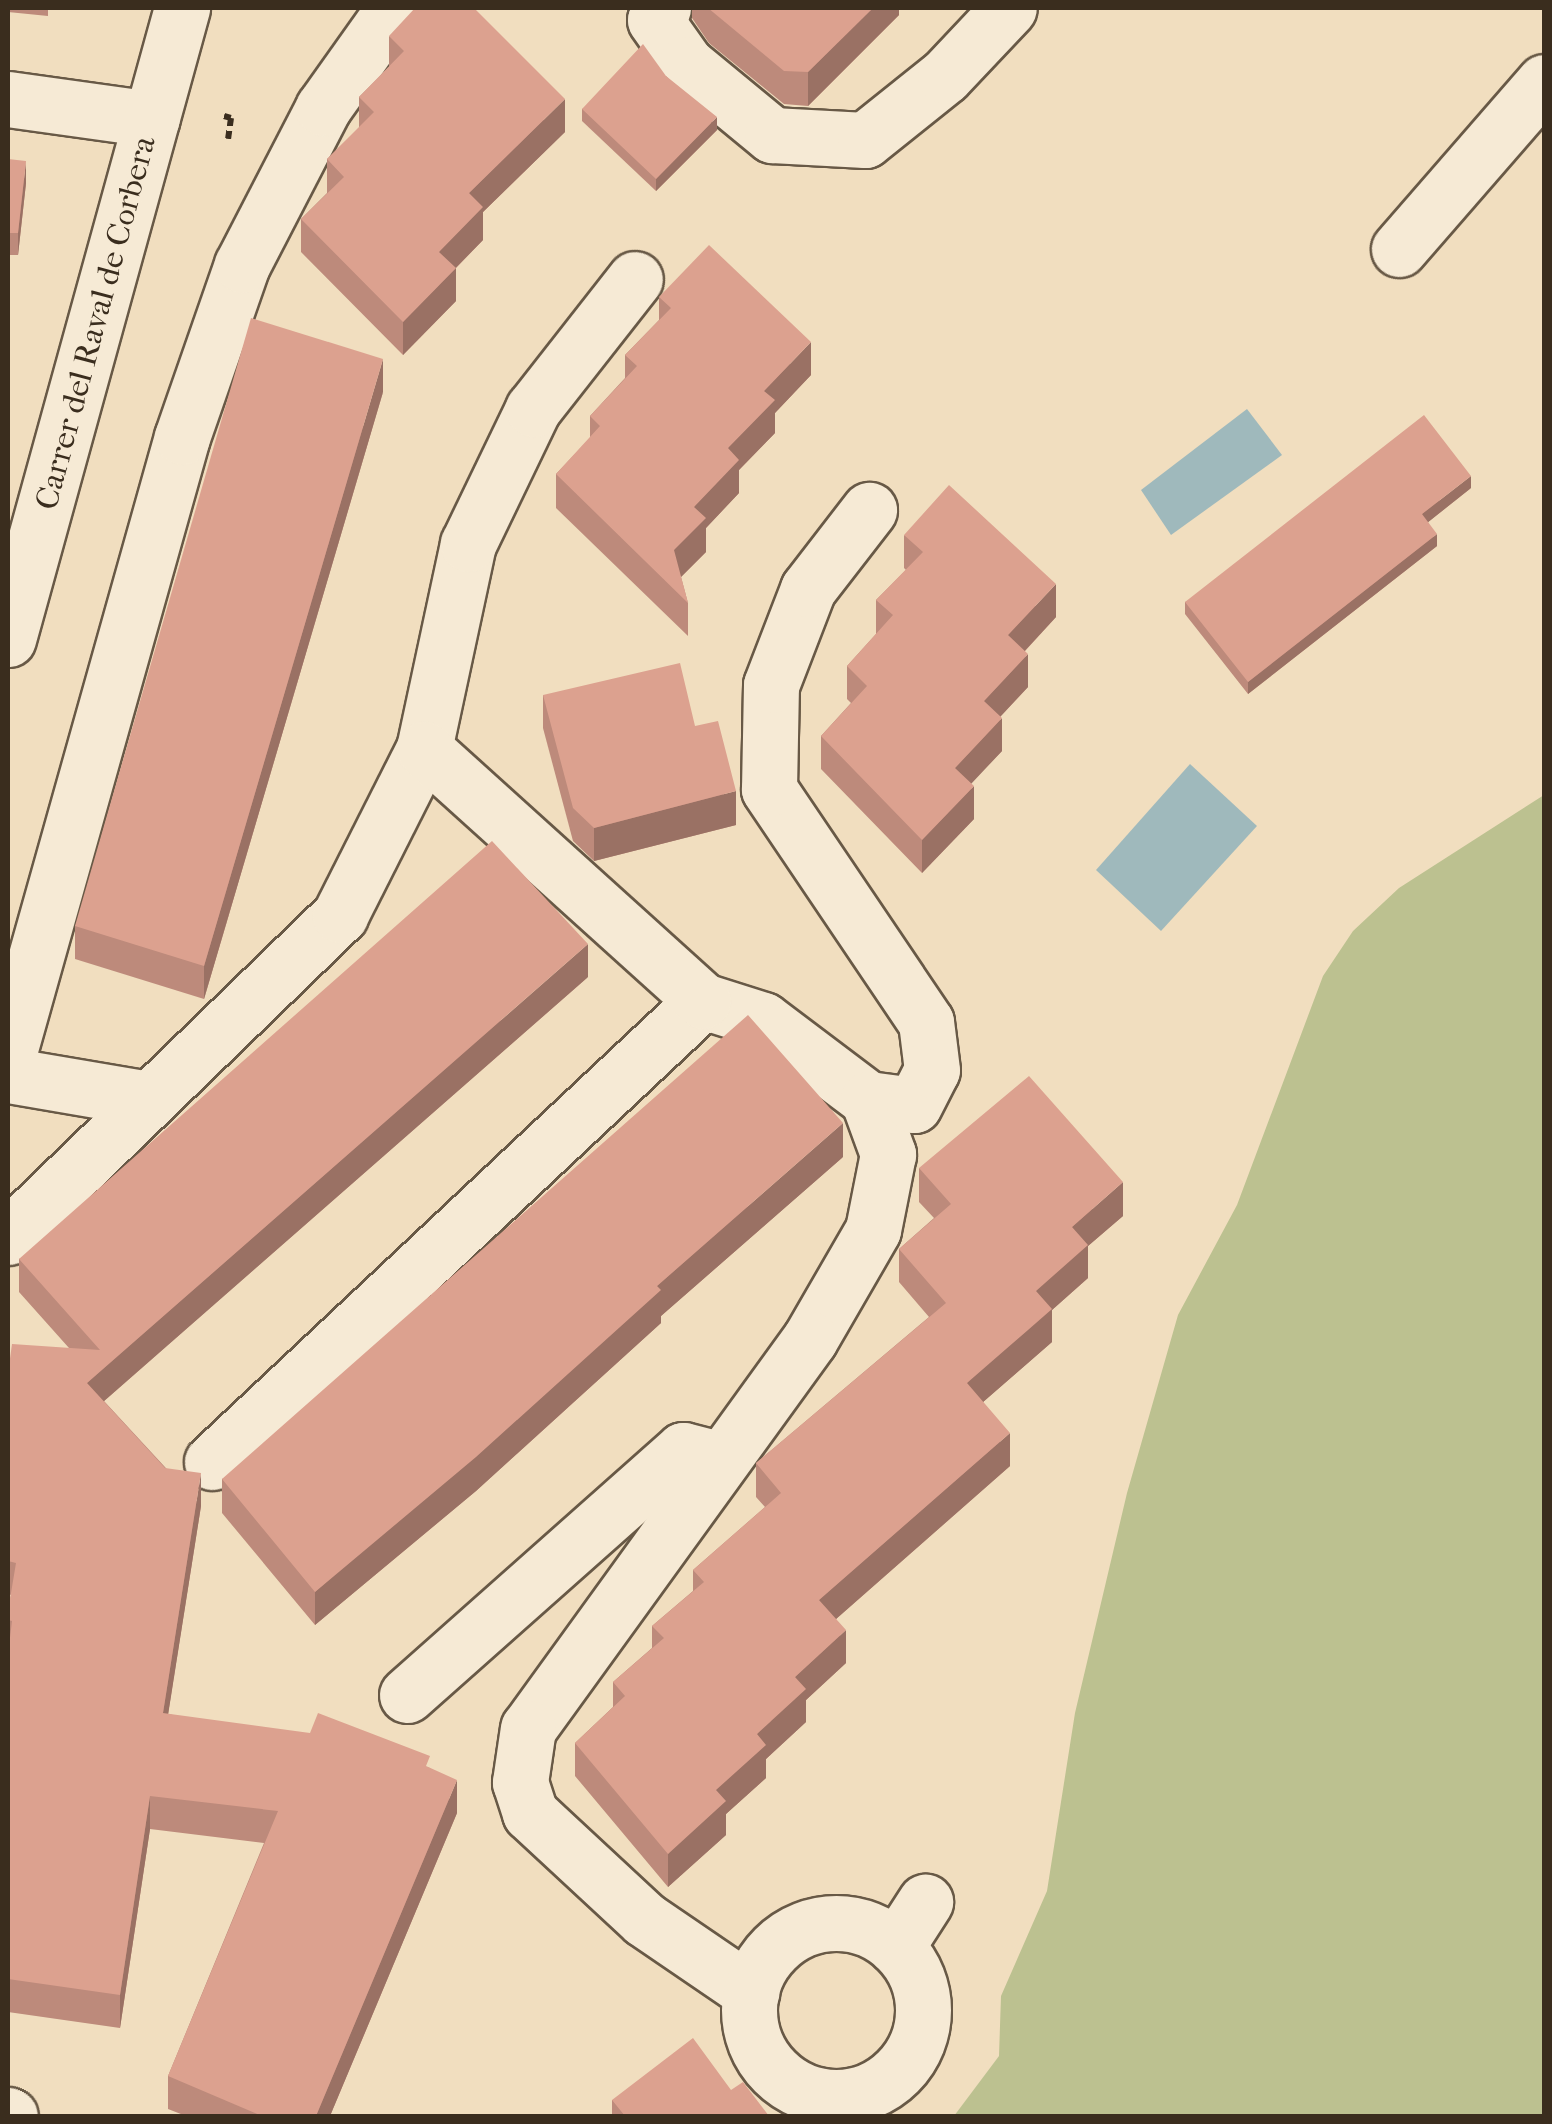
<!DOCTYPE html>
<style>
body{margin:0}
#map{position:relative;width:1552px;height:2124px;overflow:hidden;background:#f1debf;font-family:"IM FELL French Canon",serif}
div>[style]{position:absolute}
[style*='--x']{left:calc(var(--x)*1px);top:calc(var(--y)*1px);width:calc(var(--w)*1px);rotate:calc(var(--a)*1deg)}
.green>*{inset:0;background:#bcc190}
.water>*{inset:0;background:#9fb9bc}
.path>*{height:6px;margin-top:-3px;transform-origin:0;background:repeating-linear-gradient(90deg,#3a2d1e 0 8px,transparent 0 13px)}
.roads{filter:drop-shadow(2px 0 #685946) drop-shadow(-2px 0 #685946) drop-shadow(0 2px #685946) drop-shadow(0 -2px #685946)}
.street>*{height:55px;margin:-27.5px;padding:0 27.5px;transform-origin:27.5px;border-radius:27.5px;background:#f6ead5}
.street>.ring{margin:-27.5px;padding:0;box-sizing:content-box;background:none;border:55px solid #f6ead5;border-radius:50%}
.wall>*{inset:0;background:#bd8a7b}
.shaded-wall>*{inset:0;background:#9a7164}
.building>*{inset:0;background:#dca18f}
span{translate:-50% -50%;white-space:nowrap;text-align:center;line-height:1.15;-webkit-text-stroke:9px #f6ead5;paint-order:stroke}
.street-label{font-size:32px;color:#3a2d1e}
.frame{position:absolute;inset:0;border:10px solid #3a2d1e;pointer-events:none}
</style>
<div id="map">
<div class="green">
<div style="clip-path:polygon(1544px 795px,1544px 2116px,954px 2116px,999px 2056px,1001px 1996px,1047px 1891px,1075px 1713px,1127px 1493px,1178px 1315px,1237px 1205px,1323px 976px,1353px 931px,1399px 888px)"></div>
</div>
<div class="water">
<div style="clip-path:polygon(1247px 409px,1282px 455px,1171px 535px,1141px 490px)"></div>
<div style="clip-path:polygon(1190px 764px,1257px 826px,1161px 931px,1096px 870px)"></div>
</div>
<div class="path">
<div style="--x:224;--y:116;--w:7;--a:16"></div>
<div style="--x:231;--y:118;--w:21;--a:98"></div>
</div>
<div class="roads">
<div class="street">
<div style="--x:663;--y:8;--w:14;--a:124"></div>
<div style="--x:655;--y:20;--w:54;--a:54.8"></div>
<div style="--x:686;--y:64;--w:112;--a:39.5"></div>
<div style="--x:772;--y:135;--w:93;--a:3.1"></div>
<div style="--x:865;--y:140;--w:102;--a:-38.7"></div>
<div style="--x:945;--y:76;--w:93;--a:-46.7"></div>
<div style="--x:8;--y:99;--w:145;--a:7.9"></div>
<div style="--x:1399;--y:249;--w:221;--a:-49"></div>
<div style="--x:8;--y:639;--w:655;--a:-74.58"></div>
<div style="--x:703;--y:1001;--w:63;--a:17.6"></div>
<div style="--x:763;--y:1020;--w:131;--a:37"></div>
<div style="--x:868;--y:1099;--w:59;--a:70"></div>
<div style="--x:888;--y:1154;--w:77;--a:101.2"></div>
<div style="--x:873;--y:1230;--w:126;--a:120"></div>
<div style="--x:810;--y:1339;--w:480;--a:125.9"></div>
<div style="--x:528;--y:1728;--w:55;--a:98.4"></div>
<div style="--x:520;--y:1782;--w:33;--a:72"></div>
<div style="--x:530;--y:1813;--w:156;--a:42.9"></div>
<div style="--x:644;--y:1919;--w:130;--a:34.3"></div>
<div style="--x:8;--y:1056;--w:643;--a:-74.3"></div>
<div style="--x:182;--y:437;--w:182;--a:-70.8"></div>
<div style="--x:242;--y:265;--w:177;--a:-62.7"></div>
<div style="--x:323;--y:108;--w:123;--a:-54.6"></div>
<div style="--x:8;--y:1075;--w:142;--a:9.7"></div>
<div style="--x:868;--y:1099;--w:46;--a:7.4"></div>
<div style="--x:914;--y:1105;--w:39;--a:-63"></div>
<div style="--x:932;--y:1070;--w:48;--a:-97.1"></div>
<div style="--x:926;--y:1022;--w:281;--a:-124"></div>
<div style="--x:769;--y:789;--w:104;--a:-88.9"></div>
<div style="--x:771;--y:685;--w:103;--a:-68.9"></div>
<div style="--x:808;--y:589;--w:100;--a:-52.3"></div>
<div style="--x:8;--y:1237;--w:463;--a:-44.1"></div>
<div style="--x:340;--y:915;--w:186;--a:-63.2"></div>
<div style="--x:424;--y:749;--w:210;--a:-77.9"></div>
<div style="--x:468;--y:544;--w:150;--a:-64.3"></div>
<div style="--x:533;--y:409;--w:165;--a:-51.9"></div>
<div style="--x:212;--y:1462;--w:673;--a:-43.2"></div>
<div style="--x:703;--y:1001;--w:376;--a:-137.9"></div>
<div style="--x:407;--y:1695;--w:369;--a:-41.6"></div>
<div style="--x:683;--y:1450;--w:40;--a:14.4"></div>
<div class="ring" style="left:749px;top:1923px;width:119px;height:119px"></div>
<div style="--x:896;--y:1947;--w:54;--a:-57.2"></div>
<div style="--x:8;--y:2115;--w:2;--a:27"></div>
</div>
</div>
<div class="wall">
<div style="clip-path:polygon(8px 8px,48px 8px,48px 16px,8px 12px)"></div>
<div style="clip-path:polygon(692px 8px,899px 8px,899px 15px,808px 106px,784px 104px,709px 43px,692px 18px)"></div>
<div style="clip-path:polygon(389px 36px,565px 132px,483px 212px,483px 240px,456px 268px,456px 301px,403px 355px,301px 252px,301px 219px,327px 193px,327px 159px,359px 128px,359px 97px,389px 67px)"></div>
<div style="clip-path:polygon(666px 76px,717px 130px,656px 191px,582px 121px,582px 109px)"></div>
<div style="clip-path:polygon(8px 159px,26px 183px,18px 255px,9px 255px,8px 266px)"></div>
<div style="clip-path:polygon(659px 297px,811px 375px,775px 413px,775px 433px,739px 470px,739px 493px,706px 528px,706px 552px,681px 577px,688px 603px,688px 636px,556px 508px,556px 474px,590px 438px,590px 416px,625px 378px,625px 355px,659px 320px)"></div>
<div style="clip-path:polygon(383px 392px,204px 999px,75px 959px,75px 926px)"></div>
<div style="clip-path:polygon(1471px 488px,1428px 522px,1437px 546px,1248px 694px,1185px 614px,1185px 602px)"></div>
<div style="clip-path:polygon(904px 535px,1056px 617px,1025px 651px,1028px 687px,1000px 717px,1002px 751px,971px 783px,974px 819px,922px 873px,821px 769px,821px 736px,851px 703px,847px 699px,847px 666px,876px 634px,876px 600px,906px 570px,904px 568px)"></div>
<div style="clip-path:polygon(543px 695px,695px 726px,736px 825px,594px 861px,573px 841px,543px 728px)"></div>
<div style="clip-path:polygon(588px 977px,104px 1401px,201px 1506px,168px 1714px,430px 1768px,457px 1813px,330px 2116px,186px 2116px,168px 2109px,168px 2076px,264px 1843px,150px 1829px,120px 2028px,8px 2012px,8px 1611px,11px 1595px,8px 1594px,8px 1373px,69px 1348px,19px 1292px,19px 1259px)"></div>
<div style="clip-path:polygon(843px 1157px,661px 1316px,661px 1323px,476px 1491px,315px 1625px,222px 1513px,222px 1479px)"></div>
<div style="clip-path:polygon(919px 1168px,1123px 1216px,1088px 1246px,1088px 1278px,1052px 1310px,1052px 1342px,983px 1402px,1010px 1466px,836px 1619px,846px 1663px,806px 1700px,806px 1722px,766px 1759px,766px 1778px,726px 1814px,726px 1835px,668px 1887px,575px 1776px,575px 1743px,613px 1707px,613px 1682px,652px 1648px,652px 1626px,693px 1591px,693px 1570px,765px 1507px,756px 1497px,756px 1463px,929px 1317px,899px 1282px,899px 1249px,934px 1218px,919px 1202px)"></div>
<div style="clip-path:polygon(731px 2090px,769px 2116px,612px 2116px,612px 2100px)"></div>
</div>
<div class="shaded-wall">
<div style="clip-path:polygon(873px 8px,899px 8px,899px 15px,808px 106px,808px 72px)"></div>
<div style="clip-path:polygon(565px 99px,565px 132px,483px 212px,483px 240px,439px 285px,439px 252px,469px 193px)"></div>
<div style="clip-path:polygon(717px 117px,717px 130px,656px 191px,656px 179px)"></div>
<div style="clip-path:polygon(26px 161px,26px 183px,18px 255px,18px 233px)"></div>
<div style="clip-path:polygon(456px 268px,456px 301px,403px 355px,403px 322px)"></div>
<div style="clip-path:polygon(811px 342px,811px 375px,775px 413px,775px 433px,739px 470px,739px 493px,706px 528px,706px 552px,674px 584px,674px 550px,694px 507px,728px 448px,764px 391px)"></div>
<div style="clip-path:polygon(383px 359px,383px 392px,204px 999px,204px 966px)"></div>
<div style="clip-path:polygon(1471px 476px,1471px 488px,1422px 527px,1422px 514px)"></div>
<div style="clip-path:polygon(1437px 534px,1437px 546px,1248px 694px,1248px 682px)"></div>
<div style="clip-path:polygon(1056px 584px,1056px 617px,1008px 669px,1008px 635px)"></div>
<div style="clip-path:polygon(1028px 654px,1028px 687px,984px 734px,984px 701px)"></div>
<div style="clip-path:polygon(1002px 718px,1002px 751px,955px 801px,955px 768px)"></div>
<div style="clip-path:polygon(974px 786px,974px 819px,922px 873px,922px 840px)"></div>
<div style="clip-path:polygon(736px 791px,736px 825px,594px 861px,594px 828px)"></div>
<div style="clip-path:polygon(588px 944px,588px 977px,87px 1416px,87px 1383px)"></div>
<div style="clip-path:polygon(843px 1123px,843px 1157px,661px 1316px,661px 1323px,476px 1491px,315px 1625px,315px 1592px,657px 1286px)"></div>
<div style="clip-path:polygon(1123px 1182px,1123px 1216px,1088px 1246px,1088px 1278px,1052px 1310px,1052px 1342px,967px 1416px,967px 1383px,1036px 1291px,1072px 1227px)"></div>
<div style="clip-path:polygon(1010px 1433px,1010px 1466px,819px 1634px,819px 1600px)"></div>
<div style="clip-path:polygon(201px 1473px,201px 1506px,163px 1747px,163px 1713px)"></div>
<div style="clip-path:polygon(846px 1630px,846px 1663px,806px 1700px,806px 1722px,766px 1759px,766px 1778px,726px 1814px,726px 1835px,668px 1887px,668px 1854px,757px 1734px,795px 1677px)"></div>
<div style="clip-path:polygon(457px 1780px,457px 1813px,330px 2116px,316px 2116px)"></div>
<div style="clip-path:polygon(150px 1796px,150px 1829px,120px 2028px,120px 1995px)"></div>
</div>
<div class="building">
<div style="clip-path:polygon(415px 8px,474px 8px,565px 99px,469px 193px,483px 207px,439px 252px,456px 268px,403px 322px,301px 219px,344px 177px,327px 159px,374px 112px,359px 97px,404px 51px,389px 36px)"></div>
<div style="clip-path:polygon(708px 8px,873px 8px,808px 72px,784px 71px)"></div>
<div style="clip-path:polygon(643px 44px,666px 76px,717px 117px,656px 179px,582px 109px)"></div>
<div style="clip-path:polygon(8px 159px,26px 161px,18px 233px,9px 233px,8px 244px)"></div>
<div style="clip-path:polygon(709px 245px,811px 342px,764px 391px,775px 400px,728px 448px,739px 460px,694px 507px,706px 518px,674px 550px,688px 603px,556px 474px,600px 426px,590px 416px,637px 366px,625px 355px,671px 308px,659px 297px)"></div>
<div style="clip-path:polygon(251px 318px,383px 359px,204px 966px,75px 926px)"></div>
<div style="clip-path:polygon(1424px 415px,1471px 476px,1422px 514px,1437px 534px,1248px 682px,1185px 602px)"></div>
<div style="clip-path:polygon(949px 485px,1056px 584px,1008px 635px,1028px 654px,984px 701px,1002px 718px,955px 768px,974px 786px,922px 840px,821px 736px,867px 686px,847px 666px,893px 615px,876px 600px,923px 552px,904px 535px)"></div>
<div style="clip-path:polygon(680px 663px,695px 726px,718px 721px,736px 791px,594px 828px,573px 808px,543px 695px)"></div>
<div style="clip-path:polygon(492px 841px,588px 944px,87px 1383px,165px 1468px,201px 1473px,163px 1713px,310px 1733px,318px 1713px,430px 1756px,426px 1766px,457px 1780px,316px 2116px,262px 2116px,168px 2076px,278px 1811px,150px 1796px,120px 1995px,8px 1979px,8px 1654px,12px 1621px,8px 1620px,8px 1611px,16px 1563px,8px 1561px,8px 1520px,10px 1505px,8px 1505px,8px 1373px,12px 1344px,100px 1350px,19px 1259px)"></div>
<div style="clip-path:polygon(748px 1015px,843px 1123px,657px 1286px,661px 1290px,476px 1457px,315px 1592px,222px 1479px)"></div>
<div style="clip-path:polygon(1029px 1076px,1123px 1182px,1072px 1227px,1088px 1245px,1036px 1291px,1052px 1309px,967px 1383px,1010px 1433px,819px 1600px,846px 1630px,795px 1677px,806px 1689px,757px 1734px,766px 1745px,716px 1790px,726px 1801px,668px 1854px,575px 1743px,625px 1696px,613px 1682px,664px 1638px,652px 1626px,704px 1582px,693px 1570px,781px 1493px,756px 1463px,946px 1303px,899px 1249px,951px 1204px,919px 1168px)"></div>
<div style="clip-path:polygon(693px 2038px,731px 2090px,743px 2082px,769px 2116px,625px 2116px,612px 2100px)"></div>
</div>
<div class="street-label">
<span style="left:96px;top:323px;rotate:-75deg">Carrer del Raval de Corbera</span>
</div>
<div class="frame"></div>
</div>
